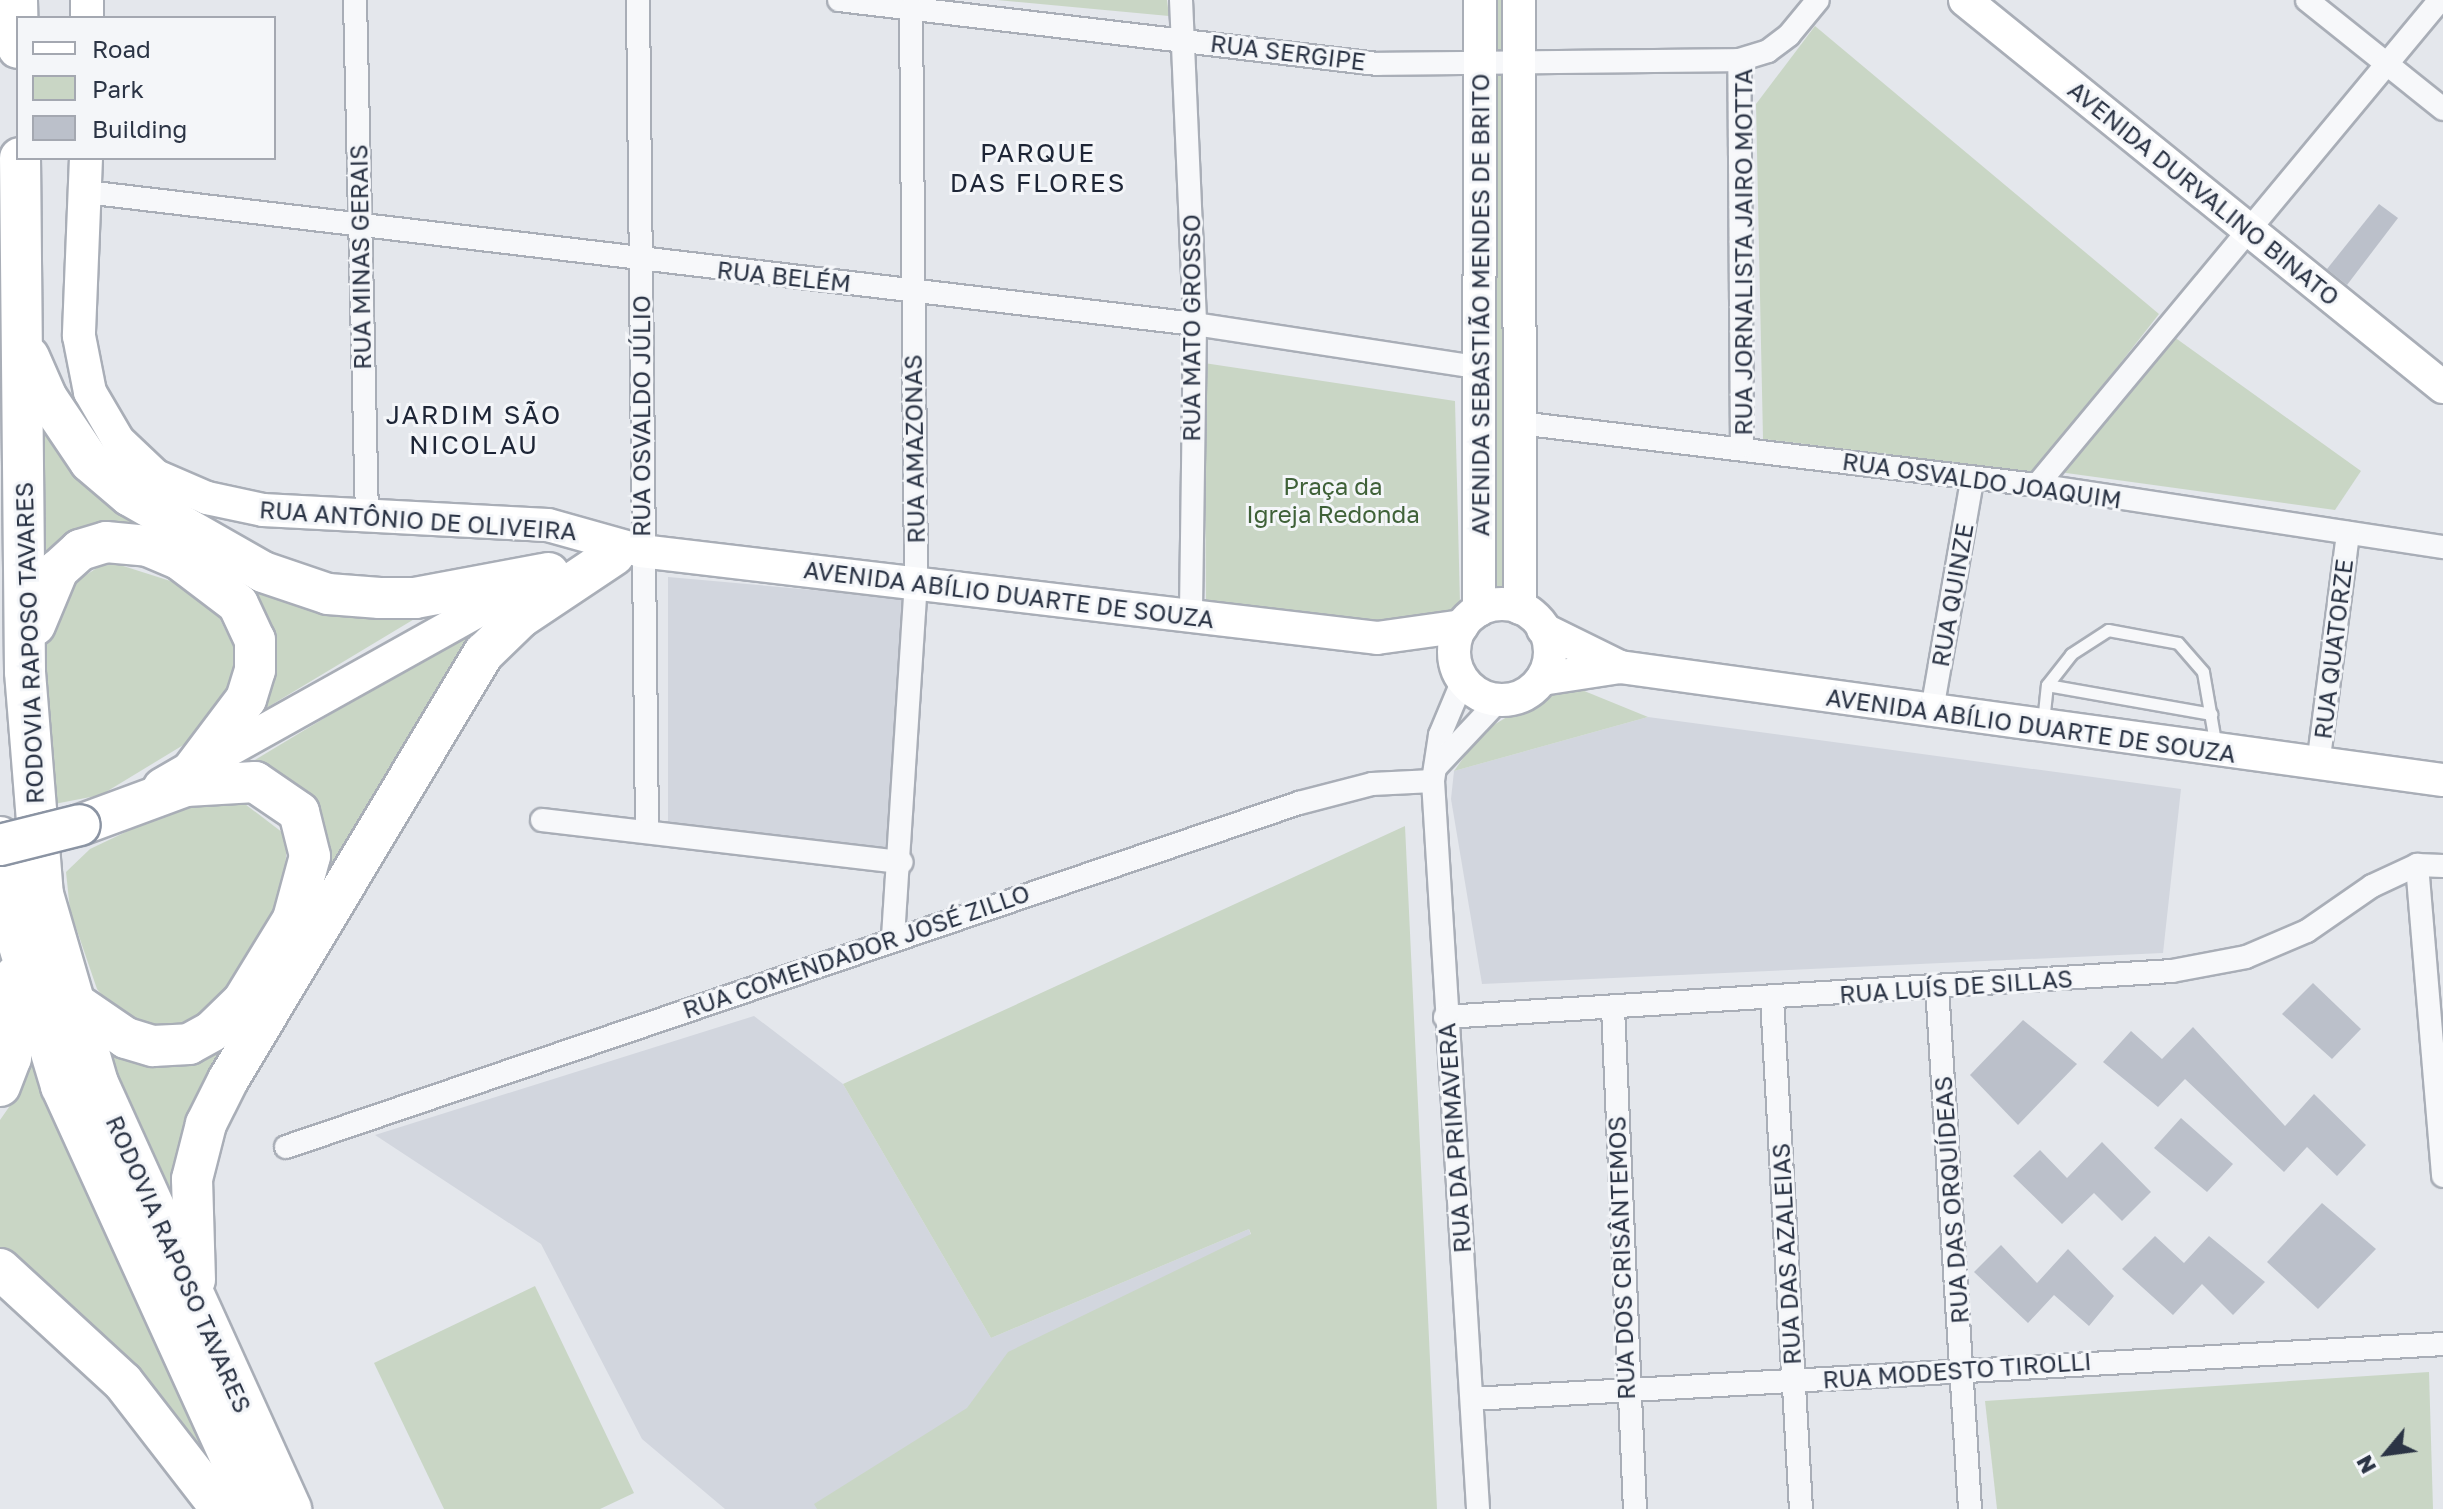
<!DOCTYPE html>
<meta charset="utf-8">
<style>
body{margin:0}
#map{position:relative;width:2443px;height:1509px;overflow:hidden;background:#e4e7ec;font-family:"Golos Text",sans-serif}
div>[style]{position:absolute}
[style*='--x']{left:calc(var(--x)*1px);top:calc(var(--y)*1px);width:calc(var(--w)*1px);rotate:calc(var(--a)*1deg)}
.built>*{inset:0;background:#d2d6de}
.green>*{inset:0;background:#c9d6c5}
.building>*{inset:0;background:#bbc0ca}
.roads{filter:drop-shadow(2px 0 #a9aeb7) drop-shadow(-2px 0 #a9aeb7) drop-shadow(0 2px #a9aeb7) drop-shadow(0 -2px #a9aeb7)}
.service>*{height:11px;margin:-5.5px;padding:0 5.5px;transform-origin:5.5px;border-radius:5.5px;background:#f7f8fa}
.minor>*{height:22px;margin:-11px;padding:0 11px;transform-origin:11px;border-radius:11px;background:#f7f8fa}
.secondary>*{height:32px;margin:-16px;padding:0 16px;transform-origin:16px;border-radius:16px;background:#fff}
.secondary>.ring{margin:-16px;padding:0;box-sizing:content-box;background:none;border:32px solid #fff;border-radius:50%}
.motorway>*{height:40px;margin:-20px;padding:0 20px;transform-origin:20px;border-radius:20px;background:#fff}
.bridges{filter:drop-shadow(2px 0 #8b94a3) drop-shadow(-2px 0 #8b94a3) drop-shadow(0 2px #8b94a3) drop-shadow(0 -2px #8b94a3)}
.motorway-bridge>*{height:40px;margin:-20px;padding:0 20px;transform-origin:20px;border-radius:20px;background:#fff}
span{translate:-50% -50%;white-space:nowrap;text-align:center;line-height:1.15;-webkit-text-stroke:6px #f4f6f9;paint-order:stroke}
.street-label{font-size:24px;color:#2b3445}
.park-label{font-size:24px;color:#3f6138}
.neighbourhood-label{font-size:26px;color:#1d2536;letter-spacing:2px}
.legend{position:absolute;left:16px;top:16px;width:260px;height:144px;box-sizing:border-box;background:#f4f6f9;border:2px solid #a4a8b1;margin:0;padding:10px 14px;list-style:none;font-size:24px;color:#2b3445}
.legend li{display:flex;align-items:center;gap:16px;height:40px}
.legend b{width:40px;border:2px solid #a4a8b1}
.north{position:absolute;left:2347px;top:1413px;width:80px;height:80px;-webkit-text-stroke:6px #f4f6f9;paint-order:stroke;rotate:241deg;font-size:22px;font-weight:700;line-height:32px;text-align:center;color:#2b3445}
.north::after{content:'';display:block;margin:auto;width:28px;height:36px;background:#2b3445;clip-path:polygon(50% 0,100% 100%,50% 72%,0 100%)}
</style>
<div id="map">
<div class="built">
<div style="clip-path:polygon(668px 577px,902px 598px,892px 852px,668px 822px)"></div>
<div style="clip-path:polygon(1648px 717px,2181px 789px,2163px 953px,1482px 984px,1451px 799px,1454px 771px)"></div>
<div style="clip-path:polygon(754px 1016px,843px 1084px,991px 1338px,1249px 1229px,1330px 1509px,725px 1509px,642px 1439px,541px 1244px,375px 1135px)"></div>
</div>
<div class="green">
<div style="clip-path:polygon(997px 0,1167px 0,1169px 16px)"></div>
<div style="clip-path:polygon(1489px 0,1513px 0,1511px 591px,1488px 586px)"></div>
<div style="clip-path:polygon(1815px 26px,2159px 314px,2035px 472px,1763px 439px,1756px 104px)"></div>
<div style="clip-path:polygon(2170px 334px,2361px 471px,2335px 510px,2059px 472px)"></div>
<div style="clip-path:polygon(1204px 363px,1455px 401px,1460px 604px,1443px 614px,1377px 624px,1206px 601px)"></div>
<div style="clip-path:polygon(38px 412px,100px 495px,160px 538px,37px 577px)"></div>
<div style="clip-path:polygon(117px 564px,183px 585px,216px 611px,233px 646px,235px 666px,227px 692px,185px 744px,101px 795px,49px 805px,41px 675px,52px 612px,72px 584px,100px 566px)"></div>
<div style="clip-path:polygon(231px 577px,312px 611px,375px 618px,421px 615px,258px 713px)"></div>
<div style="clip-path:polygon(464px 634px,473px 637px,324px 893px,248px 764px)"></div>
<div style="clip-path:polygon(1572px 686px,1648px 717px,1454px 771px,1482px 732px,1550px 691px)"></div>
<div style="clip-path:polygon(195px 799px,245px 804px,287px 836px,283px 915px,203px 1028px,129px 1027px,97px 989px,70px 910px,66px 872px,90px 849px)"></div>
<div style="clip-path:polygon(1405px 826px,1437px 1509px,817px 1509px,814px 1504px,967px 1408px,1008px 1352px,1251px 1234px,1249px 1229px,991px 1338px,843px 1084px)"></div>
<div style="clip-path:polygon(244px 1026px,174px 1219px,101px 1048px,146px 1061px)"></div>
<div style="clip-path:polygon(34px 1049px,209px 1455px,0 1254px,0 1120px,23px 1087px)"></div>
<div style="clip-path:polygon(535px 1286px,634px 1493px,600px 1509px,444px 1509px,374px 1363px)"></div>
<div style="clip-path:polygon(2429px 1372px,2433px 1509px,1997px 1509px,1985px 1401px)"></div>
</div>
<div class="building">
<div style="clip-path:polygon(2379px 204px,2398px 218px,2347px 285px,2327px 269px)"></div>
<div style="clip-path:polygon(2313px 983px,2361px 1029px,2332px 1059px,2282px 1014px)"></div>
<div style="clip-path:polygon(2023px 1020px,2077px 1064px,2018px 1125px,1970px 1075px)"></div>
<div style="clip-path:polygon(2193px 1027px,2285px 1126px,2314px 1094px,2366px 1145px,2337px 1176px,2307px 1147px,2284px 1172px,2185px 1079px,2158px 1107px,2103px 1062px,2131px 1031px,2162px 1059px)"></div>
<div style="clip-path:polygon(2181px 1118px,2233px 1164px,2207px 1192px,2154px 1148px)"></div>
<div style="clip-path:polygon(2102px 1142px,2151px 1192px,2122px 1221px,2094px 1193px,2062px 1224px,2013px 1176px,2040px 1150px,2067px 1178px)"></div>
<div style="clip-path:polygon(2322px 1203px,2376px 1249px,2318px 1309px,2267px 1262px)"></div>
<div style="clip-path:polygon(2155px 1236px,2184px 1263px,2209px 1236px,2265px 1282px,2233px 1315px,2202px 1284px,2173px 1315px,2122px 1269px)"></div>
<div style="clip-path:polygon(2001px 1245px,2037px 1283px,2068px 1249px,2114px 1296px,2089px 1326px,2054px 1295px,2028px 1323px,1974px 1272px)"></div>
</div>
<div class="roads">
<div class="service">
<div style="--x:2047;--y:685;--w:167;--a:10"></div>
<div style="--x:2043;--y:722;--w:37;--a:-84"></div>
<div style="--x:2047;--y:685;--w:39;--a:-52"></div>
<div style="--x:2071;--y:654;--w:44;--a:-33"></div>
<div style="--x:2108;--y:630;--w:71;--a:10.5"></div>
<div style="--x:2178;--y:643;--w:38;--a:49"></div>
<div style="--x:2203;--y:672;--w:76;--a:80.2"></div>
</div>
<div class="minor">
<div style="--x:355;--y:0;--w:515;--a:88.67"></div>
<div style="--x:638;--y:0;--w:832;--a:89.38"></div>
<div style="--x:839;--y:0;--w:542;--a:6.78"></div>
<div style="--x:1377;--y:64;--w:362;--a:-0.6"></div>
<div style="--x:1181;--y:0;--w:324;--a:87.5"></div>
<div style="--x:1195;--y:324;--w:293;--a:90.8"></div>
<div style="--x:2307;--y:0;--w:174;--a:38.7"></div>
<div style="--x:86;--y:192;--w:1117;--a:6.79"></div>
<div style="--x:1195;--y:324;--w:289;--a:8.7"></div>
<div style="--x:1519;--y:423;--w:522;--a:6.83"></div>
<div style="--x:2037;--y:485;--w:411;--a:8.7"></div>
<div style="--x:1742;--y:446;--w:386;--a:-90.4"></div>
<div style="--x:1739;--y:60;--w:30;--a:-17"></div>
<div style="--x:1768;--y:51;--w:26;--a:-37"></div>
<div style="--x:1789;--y:35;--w:45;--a:-50.4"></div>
<div style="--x:2037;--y:485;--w:631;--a:-50.28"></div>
<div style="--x:1463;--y:680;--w:60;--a:112.7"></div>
<div style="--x:1440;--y:735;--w:47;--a:98.7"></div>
<div style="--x:1433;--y:781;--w:729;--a:86.46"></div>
<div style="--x:1932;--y:710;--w:233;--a:-80.1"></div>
<div style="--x:2318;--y:765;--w:234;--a:-82.6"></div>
<div style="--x:1436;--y:767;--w:92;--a:-46.8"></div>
<div style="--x:542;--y:820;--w:362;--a:6.7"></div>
<div style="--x:2417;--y:865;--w:312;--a:85.2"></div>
<div style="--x:893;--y:937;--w:357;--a:-86.3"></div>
<div style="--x:916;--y:581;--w:573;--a:-90.5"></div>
<div style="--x:1937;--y:987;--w:523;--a:86.38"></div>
<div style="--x:1772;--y:999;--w:511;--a:86.75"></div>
<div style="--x:1613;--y:1008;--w:501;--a:87.49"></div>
<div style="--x:1445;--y:1017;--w:728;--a:-3.62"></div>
<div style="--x:2172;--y:971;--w:75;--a:-10.7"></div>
<div style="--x:2246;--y:957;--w:66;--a:-23.1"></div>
<div style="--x:2307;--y:931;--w:79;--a:-34.7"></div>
<div style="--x:2372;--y:886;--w:50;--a:-25"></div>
<div style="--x:2417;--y:865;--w:26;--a:2"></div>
<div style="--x:286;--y:1147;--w:1070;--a:-18.76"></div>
<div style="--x:1299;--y:803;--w:75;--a:-14.6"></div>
<div style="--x:1372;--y:784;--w:61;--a:-2.8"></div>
<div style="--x:1472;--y:1399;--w:973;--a:-3.24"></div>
</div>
<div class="secondary">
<div style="--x:1519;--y:0;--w:608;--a:89.91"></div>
<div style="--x:1965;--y:0;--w:615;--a:38.99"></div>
<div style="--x:87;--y:18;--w:18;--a:-90"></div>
<div style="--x:86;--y:158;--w:178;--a:92.3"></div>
<div style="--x:79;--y:336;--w:57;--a:78.9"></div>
<div style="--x:90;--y:392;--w:56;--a:59.7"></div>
<div style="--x:118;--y:440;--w:52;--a:43.5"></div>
<div style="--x:156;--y:476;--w:56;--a:23.3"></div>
<div style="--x:207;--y:498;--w:57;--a:12.1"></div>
<div style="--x:263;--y:510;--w:285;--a:3"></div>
<div style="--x:548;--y:525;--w:97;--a:15.6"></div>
<div style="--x:641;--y:551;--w:741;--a:6.74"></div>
<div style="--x:1377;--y:638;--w:86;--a:-8"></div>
<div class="ring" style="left:1454px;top:604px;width:64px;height:64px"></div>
<div style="--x:1479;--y:610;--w:610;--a:-89.91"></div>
<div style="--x:1543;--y:629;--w:86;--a:26.3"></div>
<div style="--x:1620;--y:667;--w:831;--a:7.82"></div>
<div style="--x:1542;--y:679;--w:79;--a:-8.7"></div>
<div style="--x:197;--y:768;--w:373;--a:-29.2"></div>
</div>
<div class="motorway">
<div style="--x:17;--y:0;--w:48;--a:88.8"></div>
<div style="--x:20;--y:158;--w:514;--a:89.44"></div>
<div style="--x:25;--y:672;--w:223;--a:85.4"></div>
<div style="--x:43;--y:894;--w:197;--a:73.8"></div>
<div style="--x:98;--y:1083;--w:468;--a:65.6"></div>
<div style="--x:29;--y:357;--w:45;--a:66.3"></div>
<div style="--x:47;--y:398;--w:77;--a:56.1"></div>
<div style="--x:90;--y:462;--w:52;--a:40.4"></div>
<div style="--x:130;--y:496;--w:153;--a:29.7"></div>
<div style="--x:263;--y:572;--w:69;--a:18.7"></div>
<div style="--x:328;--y:594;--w:52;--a:4.4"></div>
<div style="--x:380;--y:598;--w:35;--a:0"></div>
<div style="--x:415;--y:598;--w:136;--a:-10.6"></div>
<div style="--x:35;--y:625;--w:60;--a:-67.3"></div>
<div style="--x:58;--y:570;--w:30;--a:-42"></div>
<div style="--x:80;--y:550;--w:27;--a:-17"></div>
<div style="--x:106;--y:542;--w:42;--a:5.4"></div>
<div style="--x:148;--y:546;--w:34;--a:23"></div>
<div style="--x:179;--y:559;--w:74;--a:37.3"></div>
<div style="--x:238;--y:604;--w:40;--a:65"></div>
<div style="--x:255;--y:640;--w:30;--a:90"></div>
<div style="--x:255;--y:670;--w:30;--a:107"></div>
<div style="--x:246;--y:699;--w:91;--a:127"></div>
<div style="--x:191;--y:772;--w:32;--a:150"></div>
<div style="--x:0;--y:837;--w:100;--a:80.8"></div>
<div style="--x:16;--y:936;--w:157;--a:73.3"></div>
<div style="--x:61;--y:1086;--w:465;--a:65.5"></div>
<div style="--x:69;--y:999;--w:69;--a:34.4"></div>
<div style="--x:126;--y:1038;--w:28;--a:17"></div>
<div style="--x:153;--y:1046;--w:36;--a:-3"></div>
<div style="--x:189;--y:1044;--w:26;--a:-29"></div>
<div style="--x:212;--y:1031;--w:43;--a:-44.1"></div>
<div style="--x:243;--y:1001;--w:96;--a:-58.6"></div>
<div style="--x:293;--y:919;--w:65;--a:-74.9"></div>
<div style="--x:310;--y:856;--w:45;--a:-104"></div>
<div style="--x:299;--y:812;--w:53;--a:-145.7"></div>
<div style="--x:255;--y:782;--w:69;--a:176.7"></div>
<div style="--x:186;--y:786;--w:113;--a:159.8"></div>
<div style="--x:0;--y:1086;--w:30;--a:-69"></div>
<div style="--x:11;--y:1058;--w:82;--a:-87.2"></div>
<div style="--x:0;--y:1269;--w:167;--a:42.6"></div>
<div style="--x:123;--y:1382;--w:160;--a:52.3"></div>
<div style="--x:195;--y:1280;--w:101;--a:-91.7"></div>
<div style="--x:192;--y:1179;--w:57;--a:-75.7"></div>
<div style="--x:206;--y:1124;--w:49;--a:-63.4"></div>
<div style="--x:228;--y:1080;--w:498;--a:-59.1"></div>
<div style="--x:484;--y:653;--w:50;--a:-44.2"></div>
<div style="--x:520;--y:618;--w:113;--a:-33.8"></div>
</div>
</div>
<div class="bridges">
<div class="motorway-bridge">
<div style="--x:0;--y:845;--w:82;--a:-14"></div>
</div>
</div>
<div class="street-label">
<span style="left:1288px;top:52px;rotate:7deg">RUA SERGIPE</span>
<span style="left:2204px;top:193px;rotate:39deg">AVENIDA DURVALINO BINATO</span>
<span style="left:1743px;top:252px;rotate:-90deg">RUA JORNALISTA JAIRO MOTTA</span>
<span style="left:360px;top:257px;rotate:-91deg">RUA MINAS GERAIS</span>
<span style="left:784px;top:276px;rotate:6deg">RUA BELÉM</span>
<span style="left:1480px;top:305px;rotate:-90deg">AVENIDA SEBASTIÃO MENDES DE BRITO</span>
<span style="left:1191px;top:328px;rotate:-90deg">RUA MATO GROSSO</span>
<span style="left:641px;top:416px;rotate:-90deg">RUA OSVALDO JÚLIO</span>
<span style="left:914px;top:449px;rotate:-91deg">RUA AMAZONAS</span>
<span style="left:1982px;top:480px;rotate:8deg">RUA OSVALDO JOAQUIM</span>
<span style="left:418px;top:520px;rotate:4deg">RUA ANTÔNIO DE OLIVEIRA</span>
<span style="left:1009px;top:594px;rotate:7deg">AVENIDA ABÍLIO DUARTE DE SOUZA</span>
<span style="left:1952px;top:595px;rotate:-80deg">RUA QUINZE</span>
<span style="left:29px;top:643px;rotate:-92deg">RODOVIA RAPOSO TAVARES</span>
<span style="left:2333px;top:649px;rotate:-83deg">RUA QUATORZE</span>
<span style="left:2031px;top:725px;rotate:8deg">AVENIDA ABÍLIO DUARTE DE SOUZA</span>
<span style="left:856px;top:951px;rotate:-19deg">RUA COMENDADOR JOSÉ ZILLO</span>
<span style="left:1956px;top:986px;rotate:-4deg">RUA LUÍS DE SILLAS</span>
<span style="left:1454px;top:1138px;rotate:-94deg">RUA DA PRIMAVERA</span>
<span style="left:1951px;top:1200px;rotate:-94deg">RUA DAS ORQUÍDEAS</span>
<span style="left:1786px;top:1254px;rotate:-93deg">RUA DAS AZALEIAS</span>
<span style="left:1621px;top:1258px;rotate:-92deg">RUA DOS CRISÂNTEMOS</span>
<span style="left:179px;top:1264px;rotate:66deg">RODOVIA RAPOSO TAVARES</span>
<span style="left:1957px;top:1370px;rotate:-4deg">RUA MODESTO TIROLLI</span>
</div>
<div class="park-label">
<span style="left:1333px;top:500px">Praça da<br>Igreja Redonda</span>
</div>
<div class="neighbourhood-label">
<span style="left:1038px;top:168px">PARQUE<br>DAS FLORES</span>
<span style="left:474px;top:430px">JARDIM SÃO<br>NICOLAU</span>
</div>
<ul class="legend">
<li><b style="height:10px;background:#fff"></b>Road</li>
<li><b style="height:22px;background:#c9d6c5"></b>Park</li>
<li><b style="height:22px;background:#bbc0ca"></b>Building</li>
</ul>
<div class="north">N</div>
</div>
